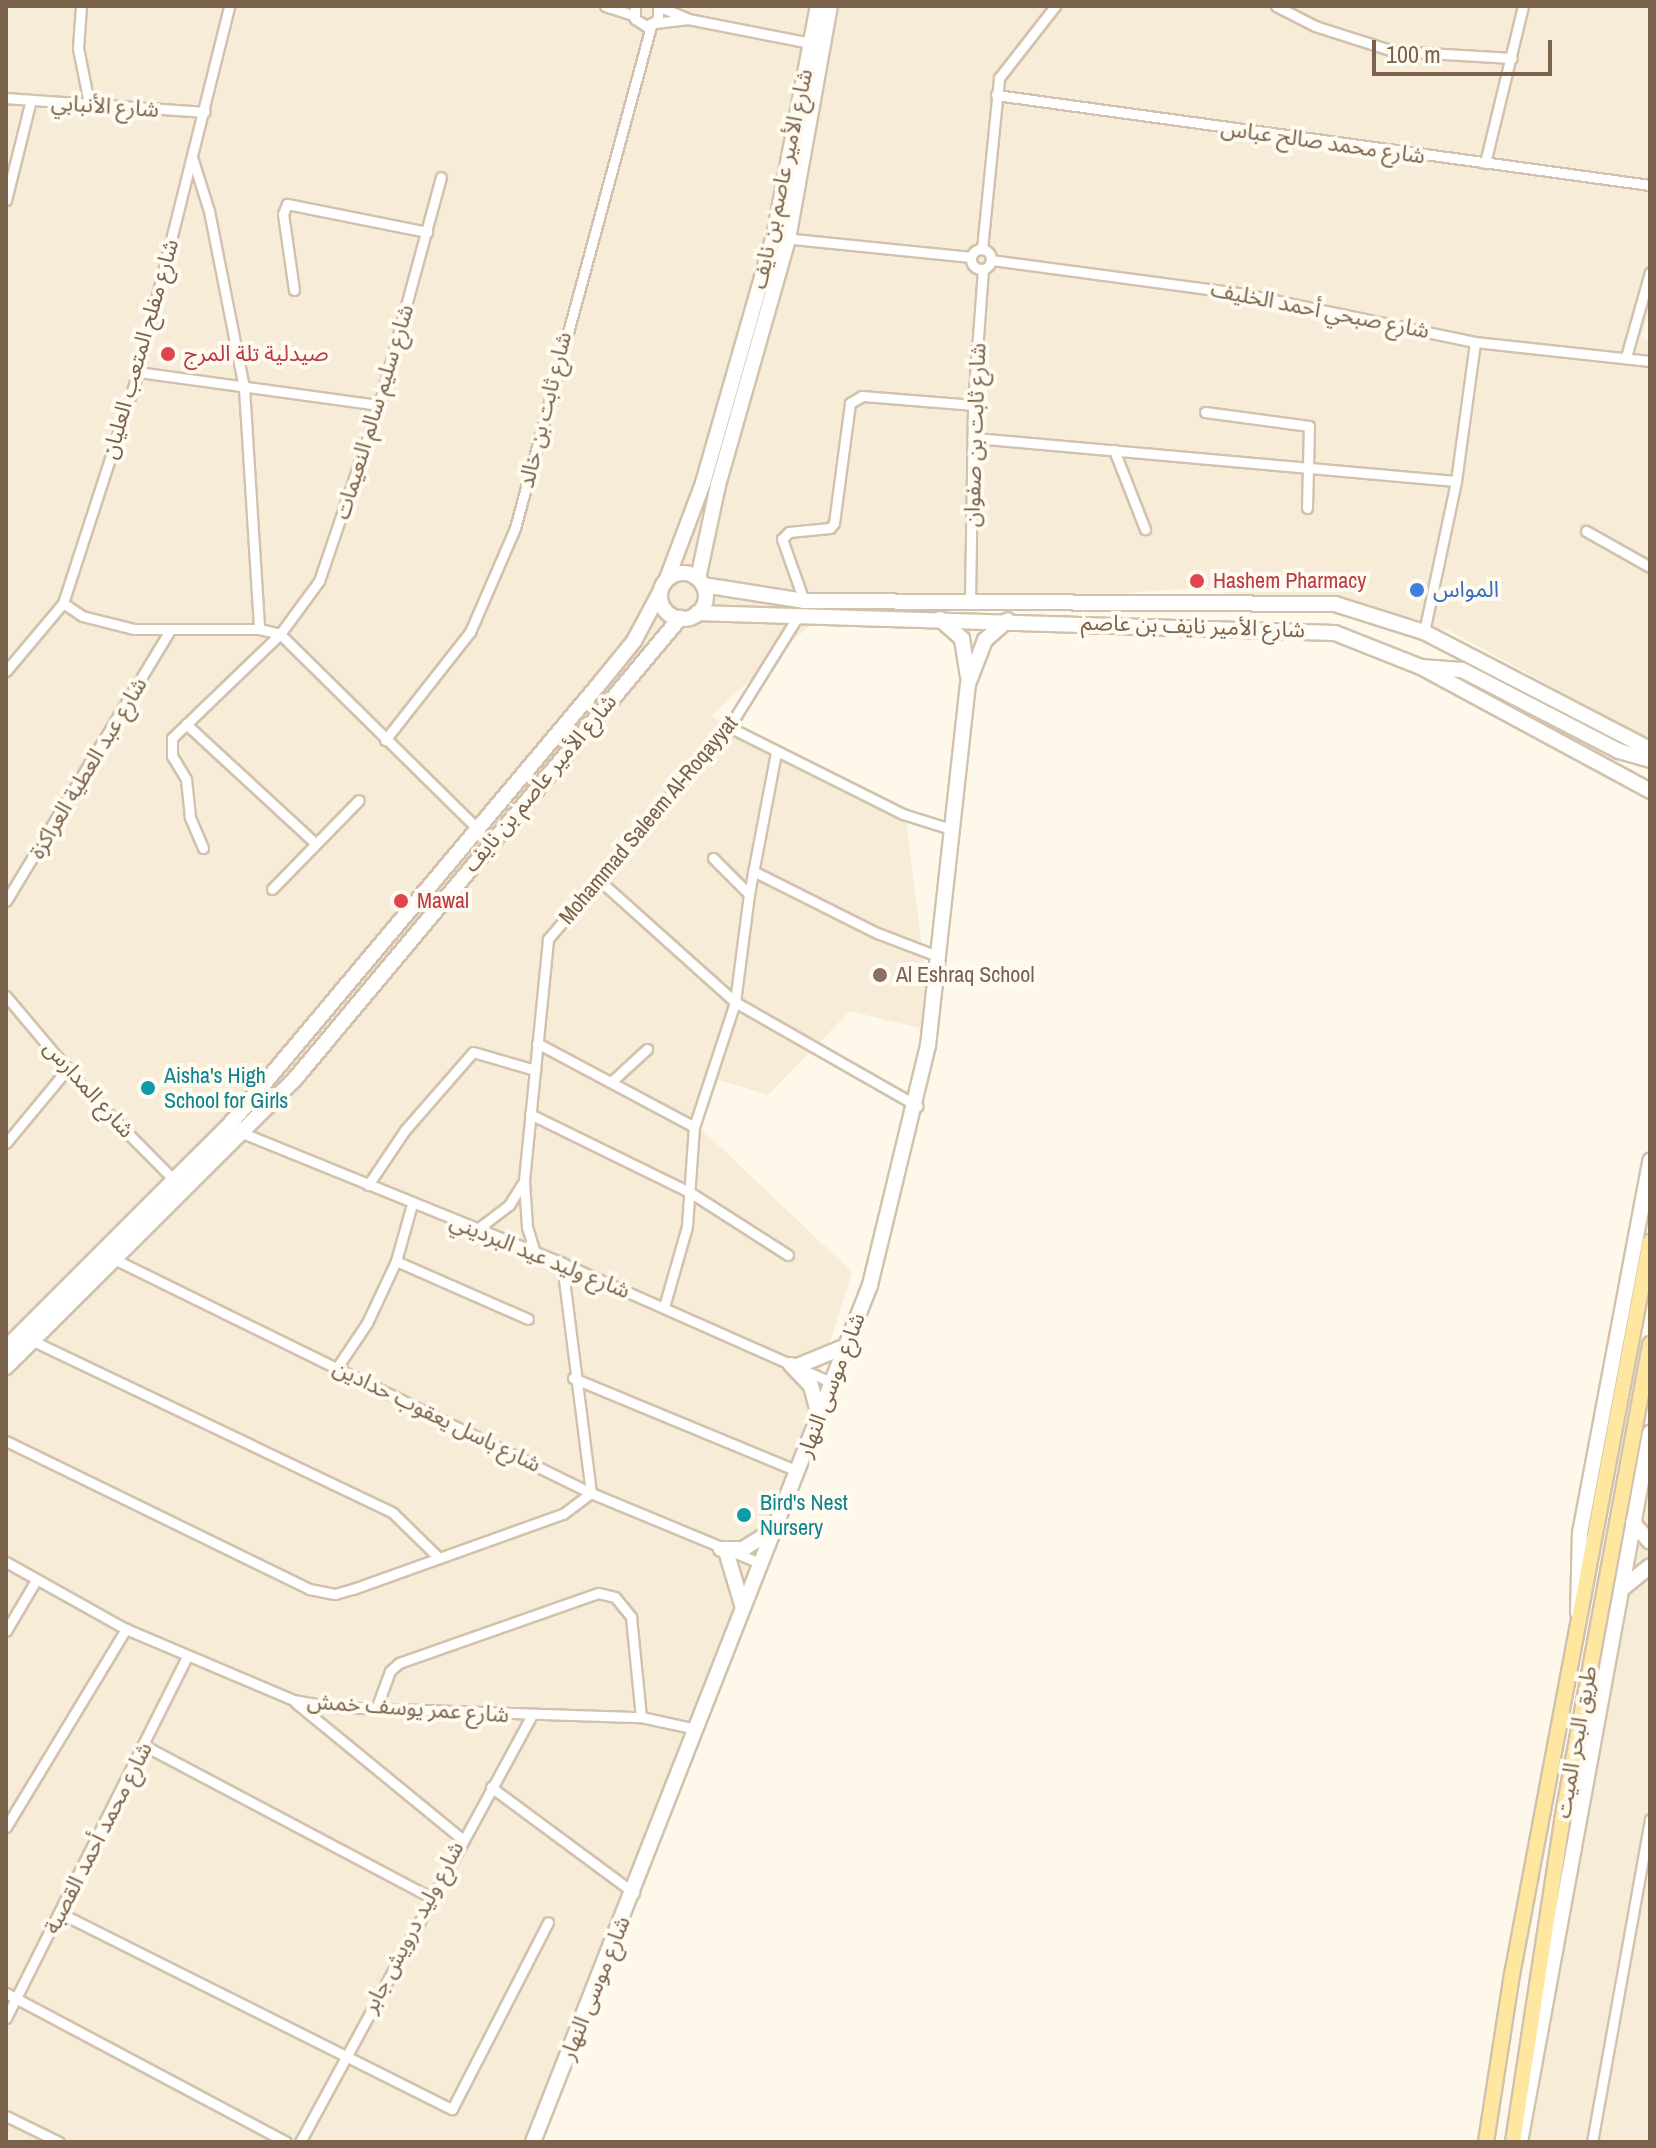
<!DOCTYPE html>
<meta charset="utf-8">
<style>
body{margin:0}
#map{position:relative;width:1656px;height:2148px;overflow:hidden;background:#fef8ea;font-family:"Archivo Narrow","Noto Sans Arabic",sans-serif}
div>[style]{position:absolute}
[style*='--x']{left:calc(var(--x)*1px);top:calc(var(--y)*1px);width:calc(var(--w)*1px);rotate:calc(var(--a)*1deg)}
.residential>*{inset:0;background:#f6ecd7}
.roads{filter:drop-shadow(2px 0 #d2c2ad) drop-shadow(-2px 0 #d2c2ad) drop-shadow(0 2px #d2c2ad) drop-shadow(0 -2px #d2c2ad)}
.street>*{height:9px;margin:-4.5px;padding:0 4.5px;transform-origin:4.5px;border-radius:4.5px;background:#fff}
.street>.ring{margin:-4.5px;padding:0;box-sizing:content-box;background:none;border:9px solid #fff;border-radius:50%}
.secondary>*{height:14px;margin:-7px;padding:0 7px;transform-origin:7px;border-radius:7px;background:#fff}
.secondary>.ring{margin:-7px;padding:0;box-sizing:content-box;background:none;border:14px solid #fff;border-radius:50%}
.primary>*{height:14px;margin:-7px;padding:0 7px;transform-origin:7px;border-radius:7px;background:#ffe7a0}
.dots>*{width:22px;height:22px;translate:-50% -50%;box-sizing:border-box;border:4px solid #fffbf1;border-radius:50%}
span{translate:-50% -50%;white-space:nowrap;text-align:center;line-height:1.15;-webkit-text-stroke:8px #fffbf1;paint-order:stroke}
.street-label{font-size:22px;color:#7b624a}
.health-label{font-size:22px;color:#be3a42}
.left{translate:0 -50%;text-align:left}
.shop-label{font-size:22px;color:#366cbe}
.education-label{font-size:22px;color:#785e54}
.culture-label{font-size:22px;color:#0d838f}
.frame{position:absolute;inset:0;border:8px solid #7b624a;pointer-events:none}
.scale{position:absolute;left:1372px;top:40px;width:180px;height:36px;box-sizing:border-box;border:4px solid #7b624a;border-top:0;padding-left:10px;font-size:24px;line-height:28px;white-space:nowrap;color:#7b624a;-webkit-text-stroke:6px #fffbf1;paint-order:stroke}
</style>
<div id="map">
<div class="residential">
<div style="clip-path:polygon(6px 6px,1650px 6px,1650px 310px,1641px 338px,1650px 342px,1650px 740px,1448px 630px,1195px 588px,821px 615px,711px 716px,906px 820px,926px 979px,923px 1029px,850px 1011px,768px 1095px,719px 1080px,692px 1120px,852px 1272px,734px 1646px,527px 2142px,6px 2142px)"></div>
<div style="clip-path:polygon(1650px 1468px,1650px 2142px,1524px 2142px)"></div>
</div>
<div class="roads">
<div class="street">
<div style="--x:81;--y:6;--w:42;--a:94.1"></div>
<div style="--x:78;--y:48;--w:56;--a:78.7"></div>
<div style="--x:605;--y:6;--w:29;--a:18"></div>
<div style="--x:635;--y:6;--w:13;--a:90"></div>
<div style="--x:635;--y:19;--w:13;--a:32"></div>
<div style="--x:646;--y:26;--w:13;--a:-27"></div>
<div style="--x:658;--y:20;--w:14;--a:-90"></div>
<div style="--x:658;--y:6;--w:33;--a:23"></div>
<div style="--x:688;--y:19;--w:130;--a:11.1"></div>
<div style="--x:1276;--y:6;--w:44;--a:27.1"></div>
<div style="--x:1315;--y:26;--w:82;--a:17.8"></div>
<div style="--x:1393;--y:51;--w:119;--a:3.4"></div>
<div style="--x:655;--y:23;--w:33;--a:-7"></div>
<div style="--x:996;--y:95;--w:660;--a:7.84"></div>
<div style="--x:6;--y:98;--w:199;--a:4"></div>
<div style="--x:193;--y:160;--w:53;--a:72.6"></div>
<div style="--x:209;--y:211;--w:180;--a:78.8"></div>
<div style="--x:244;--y:388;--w:241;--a:86.4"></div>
<div style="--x:1485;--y:163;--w:162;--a:-76.4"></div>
<div style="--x:6;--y:200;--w:103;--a:-76"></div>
<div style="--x:783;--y:238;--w:189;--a:5.8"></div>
<div class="ring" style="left:971px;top:249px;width:11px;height:11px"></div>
<div style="--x:982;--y:249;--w:172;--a:-84.3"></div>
<div style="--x:999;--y:78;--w:91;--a:-52.1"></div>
<div style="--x:991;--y:260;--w:256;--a:7.6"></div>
<div style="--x:1245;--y:294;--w:235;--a:11.8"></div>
<div style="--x:1475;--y:342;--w:176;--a:6.2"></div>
<div style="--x:294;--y:290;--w:77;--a:-98.2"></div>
<div style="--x:283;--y:214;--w:11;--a:-68"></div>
<div style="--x:287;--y:204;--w:143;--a:11.3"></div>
<div style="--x:1626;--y:357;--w:88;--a:-74.2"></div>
<div style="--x:138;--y:372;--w:243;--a:7.8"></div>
<div style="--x:1205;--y:412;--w:105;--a:7.7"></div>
<div style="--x:1309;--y:426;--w:82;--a:91.4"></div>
<div style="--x:974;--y:438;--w:484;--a:5.1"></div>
<div style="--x:1114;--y:450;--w:85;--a:68.6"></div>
<div style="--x:1586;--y:531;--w:73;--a:29.4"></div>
<div style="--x:804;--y:601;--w:66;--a:-109.5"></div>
<div style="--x:782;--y:539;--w:10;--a:-45"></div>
<div style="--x:789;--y:532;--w:41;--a:-5.6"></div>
<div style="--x:830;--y:528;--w:6;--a:-51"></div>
<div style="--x:834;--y:523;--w:121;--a:-82.4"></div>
<div style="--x:850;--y:403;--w:14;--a:-30"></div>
<div style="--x:862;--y:396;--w:111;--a:4.6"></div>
<div style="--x:970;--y:601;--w:196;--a:-89.1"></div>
<div style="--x:973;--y:405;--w:136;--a:-85.8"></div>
<div style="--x:63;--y:603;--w:23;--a:34"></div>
<div style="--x:82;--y:616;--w:54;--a:14"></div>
<div style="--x:134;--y:629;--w:125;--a:0"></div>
<div style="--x:259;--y:629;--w:22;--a:13"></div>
<div style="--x:280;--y:634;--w:281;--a:44.6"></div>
<div style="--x:1424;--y:632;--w:154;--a:-78"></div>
<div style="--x:1456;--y:481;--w:140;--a:-82.2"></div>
<div style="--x:6;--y:671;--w:89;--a:-50"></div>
<div style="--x:63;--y:603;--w:243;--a:-72"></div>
<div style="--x:138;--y:372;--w:377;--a:-76"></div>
<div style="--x:186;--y:724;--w:177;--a:42.7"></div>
<div style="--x:729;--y:727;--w:195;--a:26.6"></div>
<div style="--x:903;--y:814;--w:50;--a:17.4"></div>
<div style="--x:385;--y:740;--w:137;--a:-51.8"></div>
<div style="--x:470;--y:632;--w:113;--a:-66.6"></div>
<div style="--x:515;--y:528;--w:520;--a:-74.84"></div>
<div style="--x:203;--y:848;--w:34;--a:-113"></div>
<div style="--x:190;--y:817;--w:38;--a:-96"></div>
<div style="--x:186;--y:779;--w:27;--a:-121"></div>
<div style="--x:172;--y:756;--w:18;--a:-90"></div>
<div style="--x:172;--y:738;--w:150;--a:-43.9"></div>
<div style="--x:280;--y:634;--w:66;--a:-53.7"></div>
<div style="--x:319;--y:581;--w:186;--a:-71.2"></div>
<div style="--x:379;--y:405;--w:236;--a:-74.8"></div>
<div style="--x:713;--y:858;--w:51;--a:45"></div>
<div style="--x:753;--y:871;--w:139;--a:26.6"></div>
<div style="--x:877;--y:933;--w:67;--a:20.9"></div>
<div style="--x:599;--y:880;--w:183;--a:41.9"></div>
<div style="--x:735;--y:1002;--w:210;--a:29.7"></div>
<div style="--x:272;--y:889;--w:124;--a:-45.7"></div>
<div style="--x:6;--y:901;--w:313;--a:-58.8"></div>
<div style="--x:6;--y:996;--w:124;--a:49.9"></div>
<div style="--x:86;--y:1091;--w:125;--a:45.3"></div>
<div style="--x:537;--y:1043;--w:178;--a:28.1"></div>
<div style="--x:611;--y:1082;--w:49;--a:-42.5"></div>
<div style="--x:530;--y:1114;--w:179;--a:26.1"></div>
<div style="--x:691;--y:1193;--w:115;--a:32.6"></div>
<div style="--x:245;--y:1134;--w:342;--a:22.1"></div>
<div style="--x:562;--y:1263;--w:296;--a:23.9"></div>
<div style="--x:6;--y:1143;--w:97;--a:-50.4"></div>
<div style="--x:368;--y:1185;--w:66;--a:-56.1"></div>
<div style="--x:405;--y:1130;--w:103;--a:-48.9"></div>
<div style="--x:473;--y:1052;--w:65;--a:16.2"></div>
<div style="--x:476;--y:1230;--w:41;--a:-37.1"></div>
<div style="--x:509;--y:1205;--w:26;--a:-58"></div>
<div style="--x:535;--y:1253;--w:27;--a:-107"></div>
<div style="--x:527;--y:1227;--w:47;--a:-93.7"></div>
<div style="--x:524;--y:1180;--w:242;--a:-84.3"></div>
<div style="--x:548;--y:939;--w:279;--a:-49.5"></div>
<div style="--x:729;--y:727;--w:131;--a:-58.1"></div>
<div style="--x:116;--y:1260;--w:529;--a:26.13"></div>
<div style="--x:591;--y:1493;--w:185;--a:22.5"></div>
<div style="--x:396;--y:1261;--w:144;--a:23.7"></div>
<div style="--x:664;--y:1307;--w:84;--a:-74.1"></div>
<div style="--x:687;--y:1226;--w:99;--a:-86"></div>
<div style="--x:694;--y:1127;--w:132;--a:-71.8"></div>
<div style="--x:735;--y:1002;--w:109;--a:-82.6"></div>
<div style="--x:749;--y:894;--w:145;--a:-79.2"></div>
<div style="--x:31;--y:1340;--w:401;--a:25.5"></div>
<div style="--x:393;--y:1513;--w:64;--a:44.4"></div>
<div style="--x:338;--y:1366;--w:52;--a:-56"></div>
<div style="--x:367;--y:1323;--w:68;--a:-64.9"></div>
<div style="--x:396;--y:1261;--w:59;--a:-74.3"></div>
<div style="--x:573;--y:1378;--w:243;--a:22.5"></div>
<div style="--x:6;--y:1441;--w:337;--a:26"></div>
<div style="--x:309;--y:1589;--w:26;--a:11"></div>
<div style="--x:335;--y:1594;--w:19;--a:-16"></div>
<div style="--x:353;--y:1589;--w:223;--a:-19.7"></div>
<div style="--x:563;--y:1514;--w:35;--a:-37"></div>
<div style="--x:591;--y:1493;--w:232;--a:-97.2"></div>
<div style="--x:6;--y:1562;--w:137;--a:29.2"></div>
<div style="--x:126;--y:1629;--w:181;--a:23"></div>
<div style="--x:293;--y:1700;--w:40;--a:10"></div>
<div style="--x:332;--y:1707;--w:309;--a:1.9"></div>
<div style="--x:641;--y:1717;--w:56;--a:12.3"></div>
<div style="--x:6;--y:1631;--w:59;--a:-59.5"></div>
<div style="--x:296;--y:1703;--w:213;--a:39.3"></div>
<div style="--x:376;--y:1709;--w:40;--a:-69.8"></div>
<div style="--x:390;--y:1671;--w:12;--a:-42"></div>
<div style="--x:399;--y:1663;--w:211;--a:-19.4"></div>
<div style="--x:598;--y:1593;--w:17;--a:13"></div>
<div style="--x:615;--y:1597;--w:26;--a:51"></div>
<div style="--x:631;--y:1617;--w:100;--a:84.3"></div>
<div style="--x:145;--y:1746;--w:323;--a:27.9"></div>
<div style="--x:491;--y:1787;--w:178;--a:36.5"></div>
<div style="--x:6;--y:1827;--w:232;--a:-58.8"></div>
<div style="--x:62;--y:1914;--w:436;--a:26.6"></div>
<div style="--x:452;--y:2109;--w:210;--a:-62.8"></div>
<div style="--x:6;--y:1993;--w:317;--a:28"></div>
<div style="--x:6;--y:2018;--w:404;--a:-63.4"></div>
<div style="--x:6;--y:2116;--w:59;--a:26.1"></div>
<div style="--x:300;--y:2142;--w:486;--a:-61.5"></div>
<div style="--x:1592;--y:2142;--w:328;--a:-79.8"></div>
</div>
<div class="secondary">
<div class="ring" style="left:660px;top:573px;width:32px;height:32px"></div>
<div style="--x:667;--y:579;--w:103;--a:-69.4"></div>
<div style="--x:703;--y:483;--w:257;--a:-74"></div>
<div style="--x:774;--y:236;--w:234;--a:-79.2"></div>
<div style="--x:698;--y:579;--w:96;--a:-78"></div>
<div style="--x:718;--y:485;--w:256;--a:-74.1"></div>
<div style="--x:788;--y:239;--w:237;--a:-79.8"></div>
<div style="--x:703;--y:585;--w:102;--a:9"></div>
<div style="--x:804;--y:601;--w:531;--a:0.32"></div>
<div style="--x:1335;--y:604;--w:93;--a:17.5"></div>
<div style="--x:1424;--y:632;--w:254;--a:27.4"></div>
<div style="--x:697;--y:613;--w:638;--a:1.8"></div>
<div style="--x:1335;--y:633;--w:92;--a:21.6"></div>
<div style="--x:1421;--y:667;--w:260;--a:28.4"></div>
<div style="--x:940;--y:619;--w:30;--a:42"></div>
<div style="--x:962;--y:639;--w:37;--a:81"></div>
<div style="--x:1421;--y:667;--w:41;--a:4.2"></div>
<div style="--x:1462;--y:670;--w:177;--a:27.3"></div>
<div style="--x:1619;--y:751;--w:32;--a:16"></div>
<div style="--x:6;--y:1348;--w:318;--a:-45"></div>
<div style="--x:231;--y:1123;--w:574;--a:-50.02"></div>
<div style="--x:600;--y:683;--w:54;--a:-51"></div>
<div style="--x:634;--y:641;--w:53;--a:-62"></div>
<div style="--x:791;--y:1365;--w:29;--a:46"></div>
<div style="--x:811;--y:1386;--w:31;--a:75"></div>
<div style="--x:6;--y:1367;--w:408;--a:-44.9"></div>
<div style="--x:295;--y:1079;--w:601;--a:-50.13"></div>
<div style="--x:795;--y:1367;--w:58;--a:-22.2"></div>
<div style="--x:1633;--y:1523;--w:25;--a:48"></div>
<div style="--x:721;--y:1549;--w:22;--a:0"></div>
<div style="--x:743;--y:1549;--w:36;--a:-32"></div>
<div style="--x:726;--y:1551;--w:59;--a:73.4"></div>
<div style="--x:1623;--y:1588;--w:35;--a:-39"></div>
<div style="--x:1578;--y:1613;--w:80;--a:-88.6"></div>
<div style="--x:1580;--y:1533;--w:379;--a:-79.3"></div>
<div style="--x:533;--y:2142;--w:921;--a:-68.53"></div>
<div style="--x:870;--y:1285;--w:246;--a:-76.4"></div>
<div style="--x:928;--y:1046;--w:364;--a:-83.7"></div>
<div style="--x:968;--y:684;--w:47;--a:-68.9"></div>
<div style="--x:985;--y:640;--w:30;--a:-41"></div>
<div style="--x:1520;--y:2142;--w:721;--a:-79.61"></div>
</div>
<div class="primary">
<div style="--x:1486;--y:2142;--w:169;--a:-81.2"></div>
<div style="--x:1512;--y:1975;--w:746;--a:-79.34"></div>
<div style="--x:1513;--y:2142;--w:326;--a:-81.3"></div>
<div style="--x:1562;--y:1820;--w:484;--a:-79.5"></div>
</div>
</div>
<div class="dots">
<div style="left:168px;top:354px;background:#e0444e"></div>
<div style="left:1197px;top:581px;background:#e0444e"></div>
<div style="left:1417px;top:590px;background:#3f7fe0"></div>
<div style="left:401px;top:901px;background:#e0444e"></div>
<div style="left:880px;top:975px;background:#8d6e63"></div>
<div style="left:148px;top:1088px;background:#0f9aa8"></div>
<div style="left:744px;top:1515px;background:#0f9aa8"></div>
</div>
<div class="street-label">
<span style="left:105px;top:106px;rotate:4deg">شارع الأنبابي</span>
<span style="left:1323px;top:142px;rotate:8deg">شارع محمد صالح عباس</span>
<span style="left:782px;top:179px;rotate:-78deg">شارع الأمير عاصم بن نايف</span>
<span style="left:1320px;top:310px;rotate:11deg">شارع صبحي أحمد الخليف</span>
<span style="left:140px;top:349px;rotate:-74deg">شارع مفلح المتعب العليان</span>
<span style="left:545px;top:410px;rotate:-76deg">شارع ثابت بن خالد</span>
<span style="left:374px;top:412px;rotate:-73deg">شارع سليم سالم النعيمات</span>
<span style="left:975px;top:435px;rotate:-88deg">شارع ثابت بن صفوان</span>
<span style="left:1193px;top:626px;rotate:2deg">شارع الأمير نايف بن عاصم</span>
<span style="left:88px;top:768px;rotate:-59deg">شارع عبد العطية العراكزة</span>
<span style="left:540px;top:783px;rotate:-50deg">شارع الأمير عاصم بن نايف</span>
<span style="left:648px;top:820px;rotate:-50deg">Mohammad Saleem Al-Roqayyat</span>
<span style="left:89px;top:1089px;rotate:48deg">شارع المدارس</span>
<span style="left:540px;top:1256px;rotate:22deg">شارع وليد عيد البرديني</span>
<span style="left:831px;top:1385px;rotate:-69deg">شارع موسى النهار</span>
<span style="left:437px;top:1416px;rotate:26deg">شارع باسل يعقوب حدادين</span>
<span style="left:408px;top:1708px;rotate:4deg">شارع عمر يوسف خمش</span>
<span style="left:1576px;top:1742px;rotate:-80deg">طريق البحر الميت</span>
<span style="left:98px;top:1838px;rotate:-63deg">شارع محمد أحمد القصبة</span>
<span style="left:413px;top:1927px;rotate:-62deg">شارع وليد درويش جابر</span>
<span style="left:595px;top:1988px;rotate:-68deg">شارع موسى النهار</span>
</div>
<div class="health-label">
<span class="left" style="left:184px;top:354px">صيدلية تلة المرج</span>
<span class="left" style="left:1213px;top:581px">Hashem Pharmacy</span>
<span class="left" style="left:417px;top:901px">Mawal</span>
</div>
<div class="shop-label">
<span class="left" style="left:1433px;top:590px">المواس</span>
</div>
<div class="education-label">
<span class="left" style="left:896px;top:975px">Al Eshraq School</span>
</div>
<div class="culture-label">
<span class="left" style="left:164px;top:1088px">Aisha's High<br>School for Girls</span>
<span class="left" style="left:760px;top:1515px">Bird's Nest<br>Nursery</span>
</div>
<div class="frame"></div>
<div class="scale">100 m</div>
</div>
